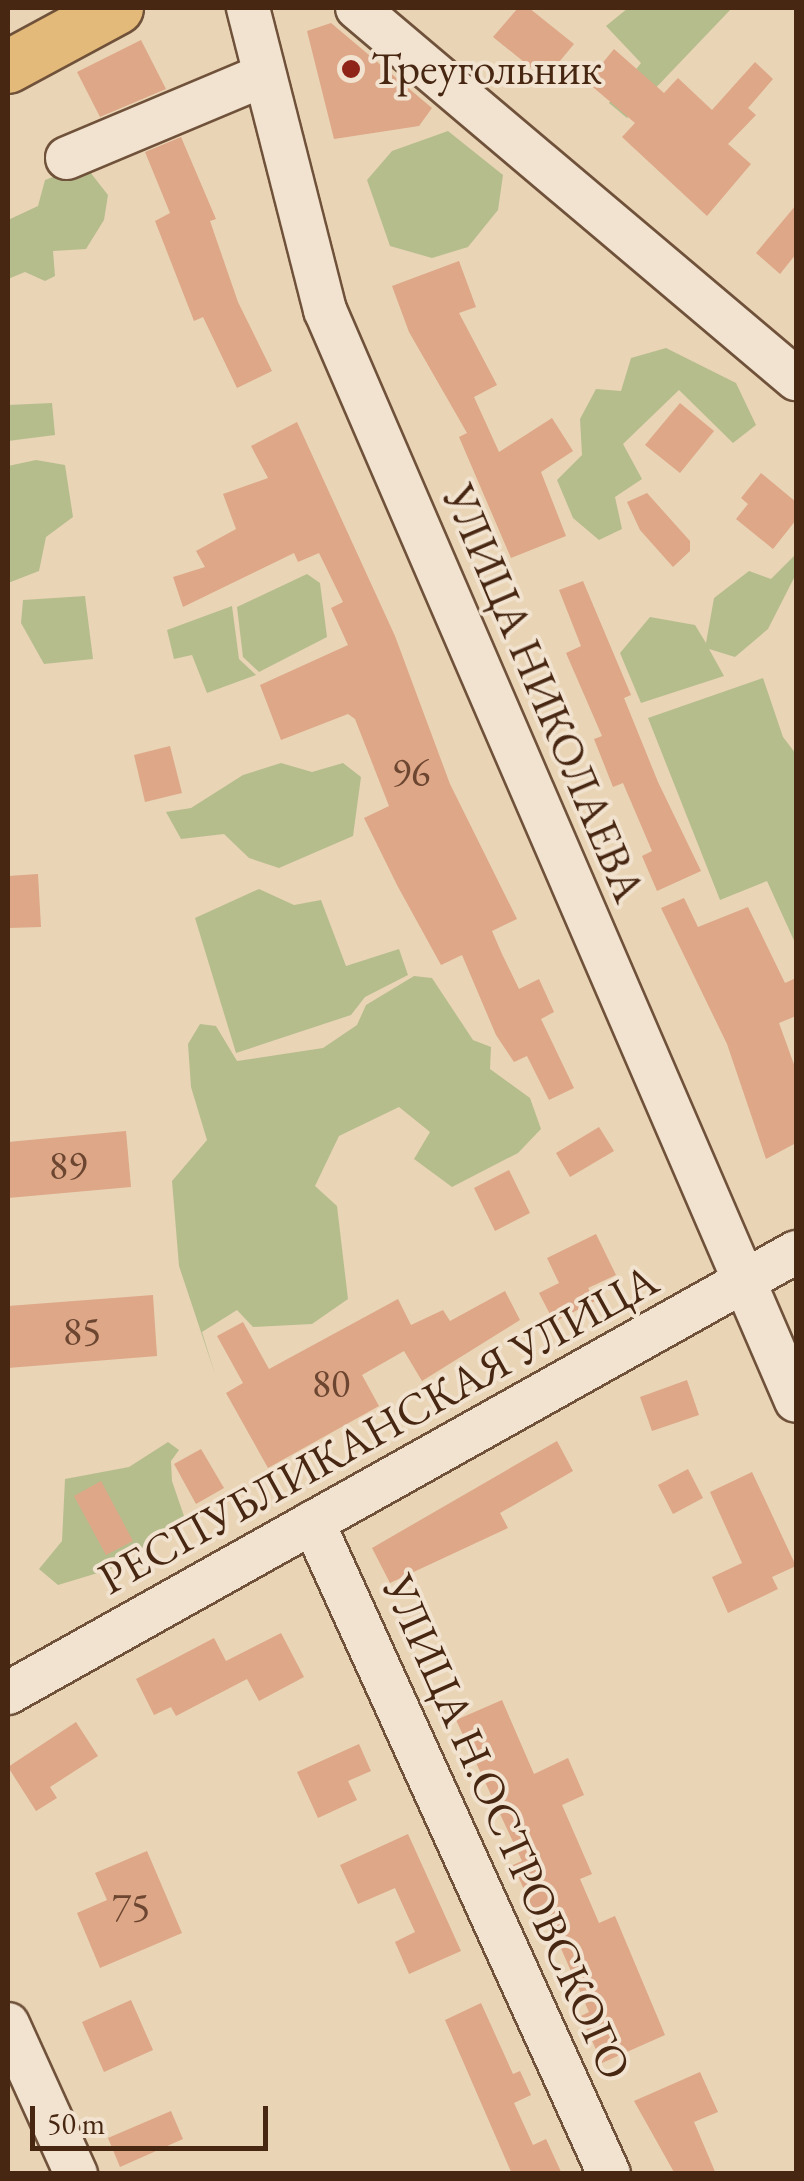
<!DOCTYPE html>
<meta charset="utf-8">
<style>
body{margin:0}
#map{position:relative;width:804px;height:2181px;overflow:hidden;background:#e9d4b5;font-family:"EB Garamond",serif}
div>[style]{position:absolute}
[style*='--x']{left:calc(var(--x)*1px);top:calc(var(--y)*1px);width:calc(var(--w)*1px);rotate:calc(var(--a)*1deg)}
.green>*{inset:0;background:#b6bd8d}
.building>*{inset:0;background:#dda788}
.roads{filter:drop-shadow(2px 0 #70523b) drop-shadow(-2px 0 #70523b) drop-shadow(0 2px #70523b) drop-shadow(0 -2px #70523b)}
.minor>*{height:42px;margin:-21px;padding:0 21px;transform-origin:21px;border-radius:21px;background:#f1e3cf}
.major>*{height:52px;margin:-26px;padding:0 26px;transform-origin:26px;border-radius:26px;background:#e4ba7a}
.dots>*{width:28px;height:28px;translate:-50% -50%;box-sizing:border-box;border:5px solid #f1e3cf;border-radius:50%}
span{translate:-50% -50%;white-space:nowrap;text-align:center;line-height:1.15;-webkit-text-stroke:8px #f1e3cf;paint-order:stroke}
.number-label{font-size:40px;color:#6c4630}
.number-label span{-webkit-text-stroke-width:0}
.poi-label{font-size:45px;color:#472612}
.left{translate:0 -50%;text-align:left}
.street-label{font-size:45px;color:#472612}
.frame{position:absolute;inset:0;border:10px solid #472612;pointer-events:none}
.scale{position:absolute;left:30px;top:2106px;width:238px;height:45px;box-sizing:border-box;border:5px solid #472612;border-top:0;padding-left:12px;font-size:30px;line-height:35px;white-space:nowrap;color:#472612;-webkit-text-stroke:8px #f1e3cf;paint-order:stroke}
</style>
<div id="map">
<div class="green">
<div style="clip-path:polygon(628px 8px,732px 8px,627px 118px,609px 103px,641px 63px,606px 26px)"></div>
<div style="clip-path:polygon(448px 131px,503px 175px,498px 210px,468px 247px,432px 258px,390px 246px,367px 180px,392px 151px)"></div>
<div style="clip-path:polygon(71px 170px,90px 172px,108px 195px,104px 220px,86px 249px,53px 251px,55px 276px,45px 281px,25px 272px,8px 279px,8px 220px,38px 206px,45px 180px)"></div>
<div style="clip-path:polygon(666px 348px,736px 383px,756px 425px,733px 443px,679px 390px,623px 444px,642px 479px,615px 497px,622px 529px,599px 540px,573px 518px,557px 480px,582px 455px,580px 419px,596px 389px,621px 391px,631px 358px)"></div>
<div style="clip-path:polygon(52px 403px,55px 435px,8px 441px,8px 405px)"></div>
<div style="clip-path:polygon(36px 460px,65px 465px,73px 517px,46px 537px,39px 571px,8px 583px,8px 466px)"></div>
<div style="clip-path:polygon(796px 554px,796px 574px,768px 629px,735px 657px,709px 649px,724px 676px,641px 703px,620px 653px,650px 617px,695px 625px,706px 643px,714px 598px,749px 571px,771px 579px)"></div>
<div style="clip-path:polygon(307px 574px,320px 583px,327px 637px,259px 672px,243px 657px,237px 607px)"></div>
<div style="clip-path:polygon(85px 596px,93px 659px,44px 664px,21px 623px,23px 600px)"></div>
<div style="clip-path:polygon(232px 606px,239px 659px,256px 675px,207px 693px,192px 655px,174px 659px,167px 630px)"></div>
<div style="clip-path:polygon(763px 678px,783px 737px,796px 754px,796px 945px,767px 881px,720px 900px,648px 718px)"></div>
<div style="clip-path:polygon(281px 763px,312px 772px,343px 763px,361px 777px,353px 836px,279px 868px,249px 858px,224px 834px,181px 839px,166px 812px,191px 808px,243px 775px)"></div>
<div style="clip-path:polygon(259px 889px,294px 905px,321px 900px,346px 966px,399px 949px,408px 975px,365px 997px,351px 1015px,236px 1053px,195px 918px)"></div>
<div style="clip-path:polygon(414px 976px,432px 978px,473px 1040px,491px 1047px,490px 1069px,530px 1098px,541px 1129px,518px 1153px,452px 1187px,414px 1159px,430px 1132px,399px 1107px,339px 1136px,315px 1186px,337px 1206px,348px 1299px,312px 1324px,253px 1327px,237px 1310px,202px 1332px,215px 1374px,179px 1266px,172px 1181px,207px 1140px,191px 1087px,188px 1044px,200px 1024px,216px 1026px,237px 1061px,323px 1048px,357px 1025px,366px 1005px)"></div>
<div style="clip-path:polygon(168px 1442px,179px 1450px,171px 1461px,172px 1481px,185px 1519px,111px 1569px,58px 1585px,39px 1569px,62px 1541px,65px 1479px,129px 1467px)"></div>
</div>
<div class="building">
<div style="clip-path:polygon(518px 8px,529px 8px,574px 44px,545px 79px,493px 37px)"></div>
<div style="clip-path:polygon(331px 23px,432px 108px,419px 126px,334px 139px,307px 31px)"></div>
<div style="clip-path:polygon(141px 40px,166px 89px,100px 117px,77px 72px)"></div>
<div style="clip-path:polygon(614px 49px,664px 93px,678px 78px,712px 110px,755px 62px,773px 79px,748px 108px,756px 115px,728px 144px,751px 164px,707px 216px,622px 137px,635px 123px,587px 82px)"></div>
<div style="clip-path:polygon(181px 137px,216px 219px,210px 221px,238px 302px,272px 371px,237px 388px,203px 317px,194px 321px,155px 221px,170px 213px,145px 152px)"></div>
<div style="clip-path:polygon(796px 205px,796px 254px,780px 274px,756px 253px)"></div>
<div style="clip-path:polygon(459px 261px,476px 307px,459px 313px,497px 385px,474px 397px,499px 452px,552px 418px,573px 451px,541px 472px,566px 536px,511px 558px,459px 437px,467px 433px,409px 332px,392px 286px)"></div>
<div style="clip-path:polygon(680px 403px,714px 431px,680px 473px,645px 445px)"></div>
<div style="clip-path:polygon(297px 422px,395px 636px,450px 784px,517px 919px,492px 931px,502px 954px,519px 989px,539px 979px,554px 1012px,541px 1019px,574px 1088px,549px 1100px,527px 1056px,514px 1062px,496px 1035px,462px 955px,441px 965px,397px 885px,364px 818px,389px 806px,355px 719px,348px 714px,281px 740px,260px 685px,348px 645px,331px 608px,343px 602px,319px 553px,298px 562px,294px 553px,183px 607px,173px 577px,205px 567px,196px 551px,236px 529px,223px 494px,268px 478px,251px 446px)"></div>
<div style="clip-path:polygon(761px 473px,796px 502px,796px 520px,773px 549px,736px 519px,748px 504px,741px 498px)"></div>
<div style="clip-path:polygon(647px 493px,690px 541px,690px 551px,673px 567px,640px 530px,627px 502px)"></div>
<div style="clip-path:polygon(583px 581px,631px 695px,624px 698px,658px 782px,701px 871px,657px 891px,642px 856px,652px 851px,623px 783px,613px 787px,594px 739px,602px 736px,566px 653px,581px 646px,559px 590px)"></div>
<div style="clip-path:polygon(170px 746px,182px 793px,145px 802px,134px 755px)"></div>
<div style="clip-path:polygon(38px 874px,41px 927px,8px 928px,8px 876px)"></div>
<div style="clip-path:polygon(684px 898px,698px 927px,748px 907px,785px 983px,796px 978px,796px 1016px,779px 1023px,796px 1070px,796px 1143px,766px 1159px,727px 1044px,661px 908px)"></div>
<div style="clip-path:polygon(599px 1127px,614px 1151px,570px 1177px,556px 1153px)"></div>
<div style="clip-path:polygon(126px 1131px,131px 1187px,8px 1198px,8px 1142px)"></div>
<div style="clip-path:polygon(509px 1170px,530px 1213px,495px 1231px,474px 1188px)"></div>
<div style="clip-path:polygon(596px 1234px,616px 1275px,588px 1288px,595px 1301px,554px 1322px,539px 1293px,559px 1283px,547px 1258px)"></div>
<div style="clip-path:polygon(505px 1291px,520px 1320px,422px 1381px,404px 1351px,362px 1375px,379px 1406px,268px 1468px,226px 1393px,243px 1383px,217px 1336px,243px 1322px,269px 1369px,398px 1299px,411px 1325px,443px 1310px,450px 1321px)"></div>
<div style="clip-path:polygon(153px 1295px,157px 1356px,8px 1368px,8px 1306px)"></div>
<div style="clip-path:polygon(687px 1380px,699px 1415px,652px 1431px,640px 1397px)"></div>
<div style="clip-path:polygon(557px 1441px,573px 1471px,500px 1513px,508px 1528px,390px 1583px,372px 1548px)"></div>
<div style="clip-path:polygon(201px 1449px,224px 1488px,196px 1504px,174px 1464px)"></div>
<div style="clip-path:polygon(688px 1469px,703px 1498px,673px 1514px,658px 1485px)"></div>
<div style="clip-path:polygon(752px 1472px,796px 1566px,772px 1577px,778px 1589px,728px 1613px,712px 1577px,742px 1563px,710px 1492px)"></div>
<div style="clip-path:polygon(101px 1481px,133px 1541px,106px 1555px,74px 1496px)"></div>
<div style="clip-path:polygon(281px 1633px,304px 1677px,259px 1701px,247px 1679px,176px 1716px,171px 1707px,154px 1715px,136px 1679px,214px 1638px,226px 1661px)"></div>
<div style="clip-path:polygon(502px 1700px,534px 1774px,568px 1758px,584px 1795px,562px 1805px,592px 1874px,580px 1879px,599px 1923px,615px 1916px,665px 2035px,602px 2063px,581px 2016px,589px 2012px,544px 1910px,535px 1914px,513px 1865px,522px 1861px,456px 1720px)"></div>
<div style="clip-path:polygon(76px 1722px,98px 1756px,50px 1787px,57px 1798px,36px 1811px,8px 1767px)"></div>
<div style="clip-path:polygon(359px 1744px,371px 1771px,348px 1781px,357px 1800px,318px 1818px,297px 1772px)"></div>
<div style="clip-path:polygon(408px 1834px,461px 1951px,409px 1974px,395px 1942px,415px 1932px,395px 1888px,358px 1904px,340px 1865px)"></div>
<div style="clip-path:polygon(147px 1851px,182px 1933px,100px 1968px,77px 1913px,107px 1900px,95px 1873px)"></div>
<div style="clip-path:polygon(131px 2000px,153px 2050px,104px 2072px,82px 2022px)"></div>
<div style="clip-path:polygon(481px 2003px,513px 2074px,520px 2071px,531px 2095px,514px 2103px,533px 2145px,546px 2139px,562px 2174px,512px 2174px,445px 2020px)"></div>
<div style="clip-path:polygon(700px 2072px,718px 2112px,694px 2122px,716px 2174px,675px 2174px,634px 2101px)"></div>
<div style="clip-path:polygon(171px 2111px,183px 2139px,120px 2167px,108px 2138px)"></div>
</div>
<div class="roads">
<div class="minor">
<div style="--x:248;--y:8;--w:312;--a:75.7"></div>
<div style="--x:325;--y:310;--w:1188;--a:66.65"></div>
<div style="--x:357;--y:8;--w:575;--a:40.2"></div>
<div style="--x:67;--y:158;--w:214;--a:-22.8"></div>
<div style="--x:313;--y:1522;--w:716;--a:65.58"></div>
<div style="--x:8;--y:1693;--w:903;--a:-29.23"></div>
<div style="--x:8;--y:2024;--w:165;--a:65.6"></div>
</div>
<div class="major">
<div style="--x:8;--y:67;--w:124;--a:-28.4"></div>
</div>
</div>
<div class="dots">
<div style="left:351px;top:69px;background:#8f2418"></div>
</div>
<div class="number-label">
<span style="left:411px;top:772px">96</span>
<span style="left:68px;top:1165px">89</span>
<span style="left:82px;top:1331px">85</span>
<span style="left:331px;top:1383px">80</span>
<span style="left:131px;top:1907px">75</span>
</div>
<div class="poi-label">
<span class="left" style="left:371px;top:69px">Треугольник</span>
</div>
<div class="street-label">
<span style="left:544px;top:693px;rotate:67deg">УЛИЦА НИКОЛАЕВА</span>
<span style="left:378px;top:1429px;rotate:-29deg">РЕСПУБЛИКАНСКАЯ УЛИЦА</span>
<span style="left:507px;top:1827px;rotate:66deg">УЛИЦА Н.ОСТРОВСКОГО</span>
</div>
<div class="frame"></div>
<div class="scale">50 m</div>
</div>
